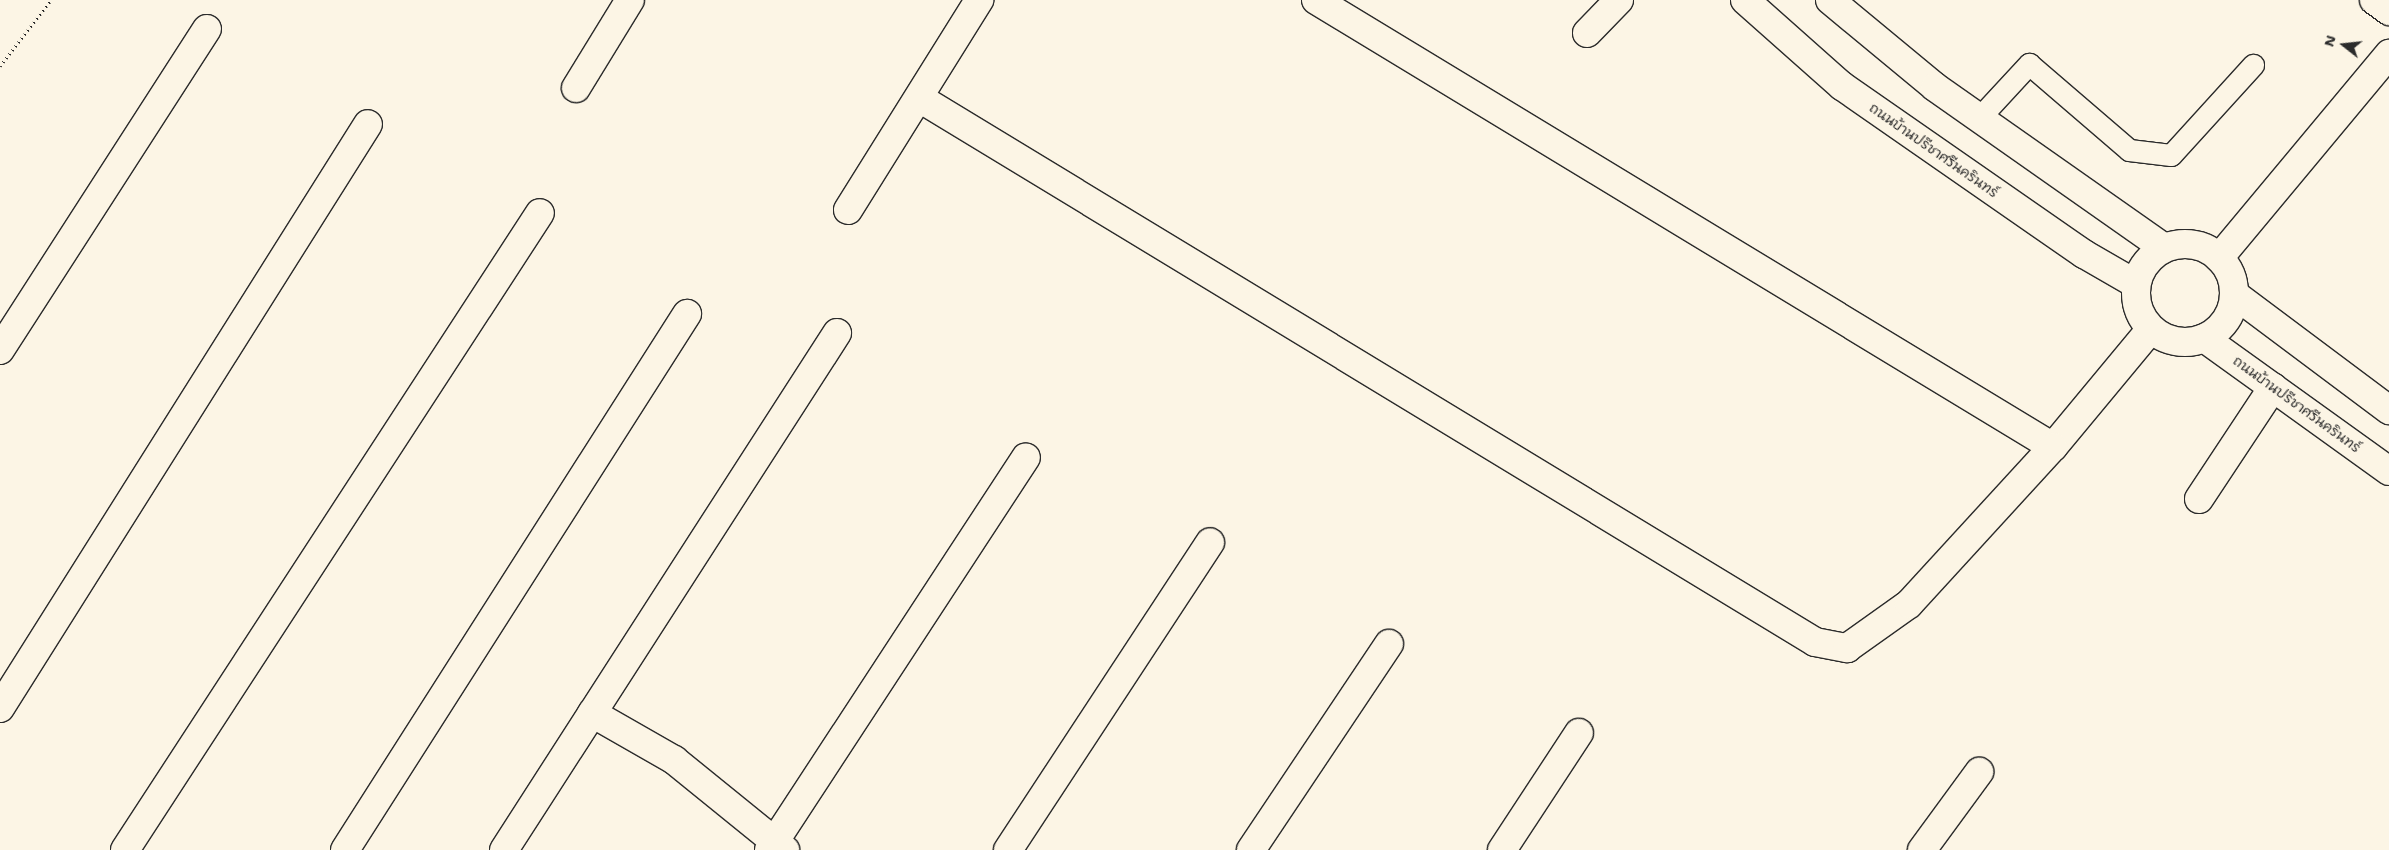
<!DOCTYPE html>
<meta charset="utf-8">
<style>
body{margin:0}
#map{position:relative;width:2389px;height:850px;overflow:hidden;background:#fcf5e5;font-family:"Shantell Sans","Playpen Sans Thai",sans-serif}
div>[style]{position:absolute}
[style*='--x']{left:calc(var(--x)*1px);top:calc(var(--y)*1px);width:calc(var(--w)*1px);rotate:calc(var(--a)*1deg)}
.path>*{height:3px;margin-top:-1.5px;transform-origin:0;background:repeating-linear-gradient(90deg,#2b2b2b 0 1px,transparent 0 5px)}
.roads{filter:drop-shadow(1px 0 #2b2b2b) drop-shadow(-1px 0 #2b2b2b) drop-shadow(0 1px #2b2b2b) drop-shadow(0 -1px #2b2b2b)}
.lane>*{height:21px;margin:-10.5px;padding:0 10.5px;transform-origin:10.5px;border-radius:10.5px;background:#fcf5e5}
.street>*{height:28px;margin:-14px;padding:0 14px;transform-origin:14px;border-radius:14px;background:#fcf5e5}
.street>.ring{margin:-14px;padding:0;box-sizing:content-box;background:none;border:28px solid #fcf5e5;border-radius:50%}
span{translate:-50% -50%;white-space:nowrap;text-align:center;line-height:1.15;-webkit-text-stroke:4px #fcf5e5;paint-order:stroke}
.street-label{font-size:14px;color:#2b2b2b}
.north{position:absolute;left:2319px;top:20px;width:50px;height:50px;-webkit-text-stroke:4px #fcf5e5;paint-order:stroke;rotate:286deg;font-size:14px;font-weight:700;line-height:20px;text-align:center;color:#2b2b2b}
.north::after{content:'';display:block;margin:auto;width:18px;height:22px;background:#2b2b2b;clip-path:polygon(50% 0,100% 100%,50% 72%,0 100%)}
</style>
<div id="map">
<div class="path">
<div style="--x:0;--y:66;--w:83;--a:-52.3"></div>
</div>
<div class="roads">
<div class="lane">
<div style="--x:1979;--y:118;--w:74;--a:-47.2"></div>
<div style="--x:2029;--y:64;--w:132;--a:40.7"></div>
<div style="--x:2129;--y:150;--w:42;--a:6.8"></div>
<div style="--x:2171;--y:155;--w:122;--a:-47.7"></div>
</div>
<div class="street">
<div style="--x:1316;--y:0;--w:862;--a:31.24"></div>
<div style="--x:2053;--y:447;--w:153;--a:-50.3"></div>
<div style="--x:1745;--y:0;--w:130;--a:41.6"></div>
<div style="--x:1842;--y:86;--w:295;--a:34.8"></div>
<div style="--x:2084;--y:254;--w:60;--a:30"></div>
<div style="--x:1830;--y:0;--w:136;--a:39.6"></div>
<div style="--x:1935;--y:87;--w:280;--a:35.1"></div>
<div style="--x:2374;--y:0;--w:19;--a:36"></div>
<div style="--x:1587;--y:33;--w:46;--a:-45.9"></div>
<div style="--x:576;--y:88;--w:103;--a:-58.5"></div>
<div style="--x:921;--y:99;--w:1046;--a:31.27"></div>
<div style="--x:1815;--y:642;--w:33;--a:11"></div>
<div style="--x:1847;--y:648;--w:76;--a:-35.4"></div>
<div style="--x:1909;--y:604;--w:213;--a:-47.5"></div>
<div style="--x:848;--y:210;--w:248;--a:-58"></div>
<div class="ring" style="left:2136px;top:244px;width:70px;height:70px"></div>
<div style="--x:2219;--y:258;--w:266;--a:-50.2"></div>
<div style="--x:2234;--y:294;--w:194;--a:36.8"></div>
<div style="--x:2204;--y:338;--w:228;--a:35.7"></div>
<div style="--x:0;--y:350;--w:382;--a:-57.2"></div>
<div style="--x:2199;--y:499;--w:134;--a:-56.5"></div>
<div style="--x:0;--y:708;--w:690;--a:-57.78"></div>
<div style="--x:592;--y:713;--w:95;--a:29.8"></div>
<div style="--x:674;--y:760;--w:143;--a:39"></div>
<div style="--x:125;--y:850;--w:760;--a:-56.92"></div>
<div style="--x:345;--y:850;--w:636;--a:-57.46"></div>
<div style="--x:504;--y:850;--w:615;--a:-57.21"></div>
<div style="--x:769;--y:850;--w:469;--a:-56.8"></div>
<div style="--x:1008;--y:850;--w:368;--a:-56.7"></div>
<div style="--x:1251;--y:850;--w:248;--a:-56.2"></div>
<div style="--x:1502;--y:850;--w:140;--a:-56.7"></div>
<div style="--x:1922;--y:850;--w:97;--a:-53.8"></div>
</div>
</div>
<div class="street-label">
<span style="left:1934px;top:150px;rotate:35deg">ถนนบ้านปรีชาศรีนครินทร์</span>
<span style="left:2297px;top:404px;rotate:36deg">ถนนบ้านปรีชาศรีนครินทร์</span>
</div>
<div class="north">N</div>
</div>
